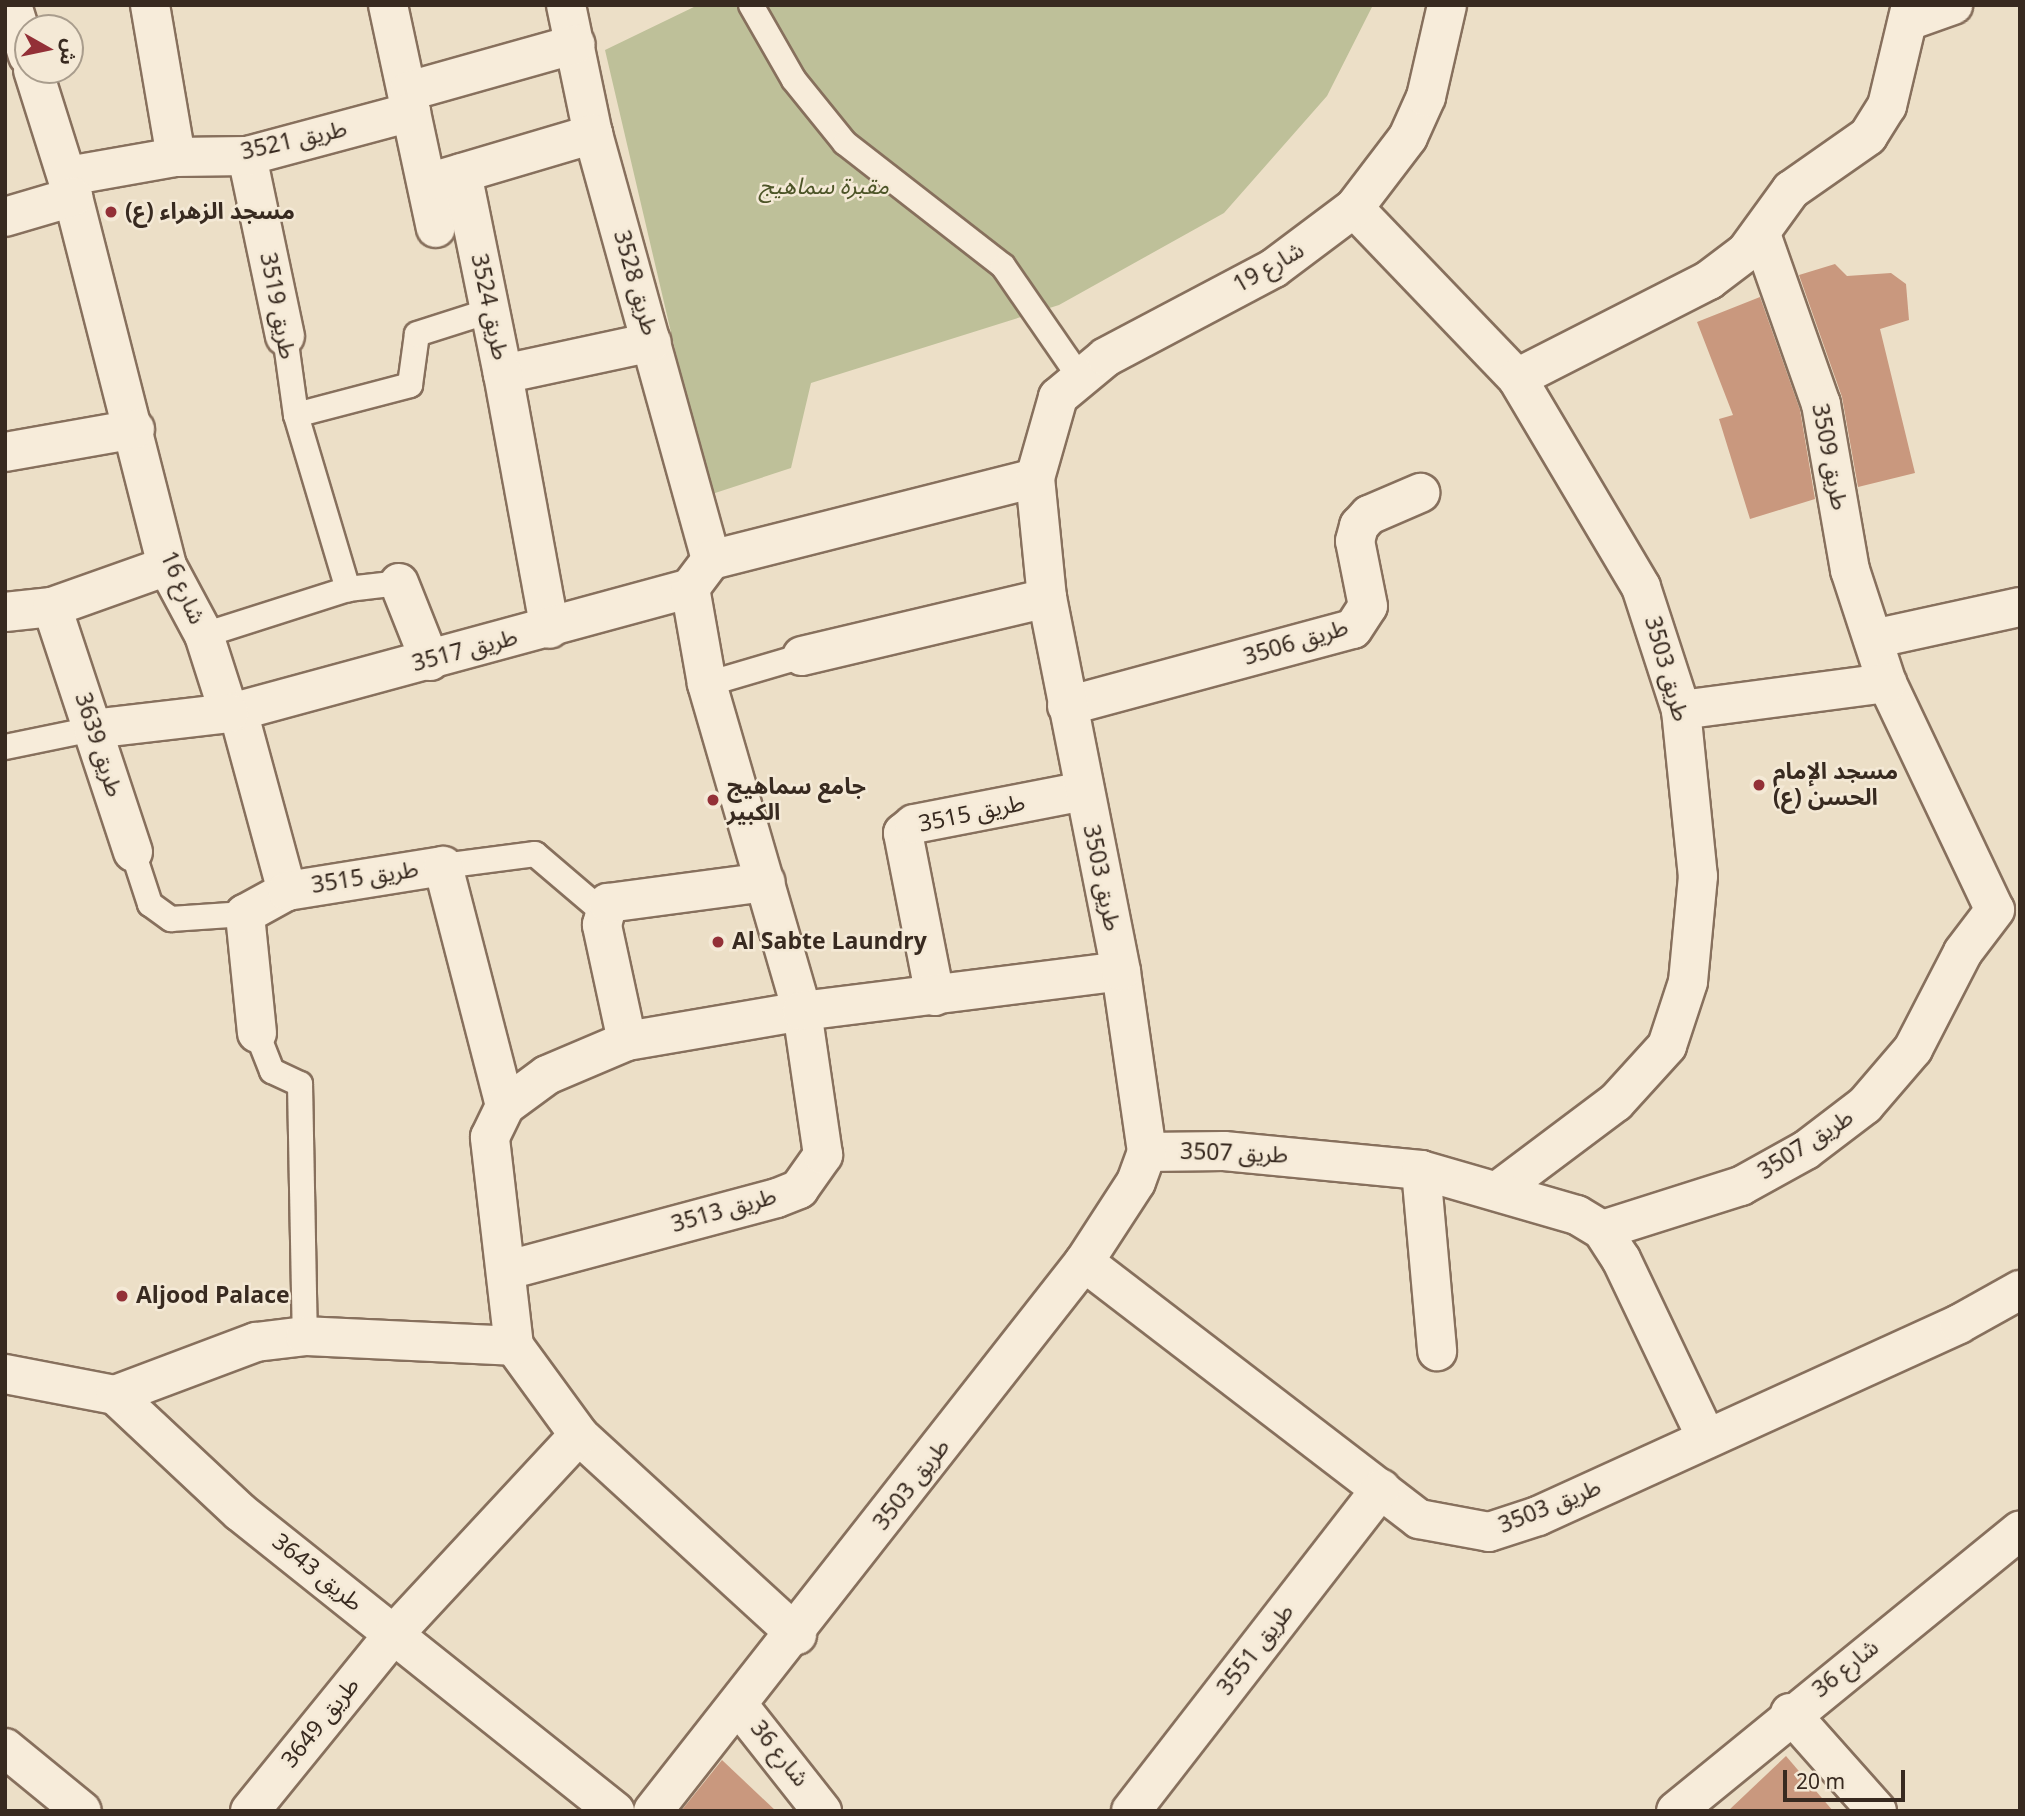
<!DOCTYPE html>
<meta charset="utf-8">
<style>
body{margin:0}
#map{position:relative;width:2025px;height:1816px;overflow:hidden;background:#ecdfc7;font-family:Georgia,"Noto Sans Arabic",serif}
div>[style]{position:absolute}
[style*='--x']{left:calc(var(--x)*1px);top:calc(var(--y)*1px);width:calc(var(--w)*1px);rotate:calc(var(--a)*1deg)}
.cemetery>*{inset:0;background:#bec099}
.building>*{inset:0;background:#c9987e}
.roads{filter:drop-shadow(2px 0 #87705d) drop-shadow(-2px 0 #87705d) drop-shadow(0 2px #87705d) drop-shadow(0 -2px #87705d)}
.lane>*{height:24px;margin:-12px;padding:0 12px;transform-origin:12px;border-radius:12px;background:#f7ecda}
.street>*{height:38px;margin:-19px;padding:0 19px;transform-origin:19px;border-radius:19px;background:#f7ecda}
.dots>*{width:19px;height:19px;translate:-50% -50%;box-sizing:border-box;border:4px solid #f4e9d6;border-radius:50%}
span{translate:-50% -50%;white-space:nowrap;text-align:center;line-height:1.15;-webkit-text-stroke:5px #f4e9d6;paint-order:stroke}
.street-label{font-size:23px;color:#382a20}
.park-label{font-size:23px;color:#4c5427;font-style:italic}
.poi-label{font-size:23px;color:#382a20;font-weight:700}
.left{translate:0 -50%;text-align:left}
.frame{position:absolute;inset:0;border:7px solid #382a20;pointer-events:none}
.north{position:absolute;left:14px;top:14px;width:70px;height:70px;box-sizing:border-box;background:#f4e9d6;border:2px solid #a99d8d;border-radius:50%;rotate:99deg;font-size:19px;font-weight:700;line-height:28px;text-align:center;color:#382a20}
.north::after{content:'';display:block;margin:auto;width:24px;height:32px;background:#933037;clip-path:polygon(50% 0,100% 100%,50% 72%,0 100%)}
.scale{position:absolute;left:1783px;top:1770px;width:122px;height:32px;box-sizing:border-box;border:4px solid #382a20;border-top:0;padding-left:9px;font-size:21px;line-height:24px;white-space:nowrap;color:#382a20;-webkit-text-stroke:5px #f4e9d6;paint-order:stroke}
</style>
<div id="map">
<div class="cemetery">
<div style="clip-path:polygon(698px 5px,1373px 5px,1327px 96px,1224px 213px,1059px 305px,811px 383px,791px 468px,709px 495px,605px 50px)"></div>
</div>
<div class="building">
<div style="clip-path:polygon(1835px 264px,1847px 276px,1891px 273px,1906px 284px,1909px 320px,1880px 329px,1915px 473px,1858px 487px,1842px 397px,1799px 275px)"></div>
<div style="clip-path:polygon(1760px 297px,1800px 410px,1815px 499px,1750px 519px,1719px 419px,1733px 415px,1697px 322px)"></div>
<div style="clip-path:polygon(1786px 1756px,1833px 1811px,1728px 1811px)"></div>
<div style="clip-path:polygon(722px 1760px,776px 1811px,681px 1811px)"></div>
</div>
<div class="roads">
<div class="lane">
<div style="--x:751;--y:5;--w:86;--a:60.2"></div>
<div style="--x:794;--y:80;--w:81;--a:51"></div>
<div style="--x:845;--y:143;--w:200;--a:37.9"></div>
<div style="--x:1003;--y:266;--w:134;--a:55.4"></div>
<div style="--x:285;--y:336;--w:80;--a:82.1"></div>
<div style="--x:296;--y:415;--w:182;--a:73.4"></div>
<div style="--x:296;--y:415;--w:118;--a:-14.7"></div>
<div style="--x:410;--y:385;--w:51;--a:-82.2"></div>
<div style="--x:417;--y:334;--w:76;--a:-17.7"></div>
<div style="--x:204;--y:635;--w:151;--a:-17.7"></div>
<div style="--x:348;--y:589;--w:51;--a:-6.7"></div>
<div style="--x:707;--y:684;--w:99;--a:-16.4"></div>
<div style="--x:5;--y:747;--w:90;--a:-11.6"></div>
<div style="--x:133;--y:852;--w:55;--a:71.9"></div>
<div style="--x:150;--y:904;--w:26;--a:36"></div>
<div style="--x:171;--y:919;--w:74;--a:-3.9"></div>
<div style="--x:443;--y:866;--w:93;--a:-7.4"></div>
<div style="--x:535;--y:854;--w:88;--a:40.4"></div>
<div style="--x:257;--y:1033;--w:41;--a:68.5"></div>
<div style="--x:272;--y:1071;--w:31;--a:25"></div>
<div style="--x:300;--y:1084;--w:252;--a:88.9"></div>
</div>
<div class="street">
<div style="--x:12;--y:5;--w:53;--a:72.6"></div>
<div style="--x:150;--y:5;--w:154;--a:80.3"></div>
<div style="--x:388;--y:5;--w:228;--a:77.9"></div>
<div style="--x:566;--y:5;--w:132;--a:78.2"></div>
<div style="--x:593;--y:134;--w:442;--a:74.5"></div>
<div style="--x:1908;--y:21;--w:48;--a:-19.6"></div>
<div style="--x:33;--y:70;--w:133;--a:72.5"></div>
<div style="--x:73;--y:197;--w:381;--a:75.7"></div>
<div style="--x:167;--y:566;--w:78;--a:61.8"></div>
<div style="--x:204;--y:635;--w:82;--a:72.2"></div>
<div style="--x:229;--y:713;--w:9;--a:-13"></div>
<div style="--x:238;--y:711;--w:187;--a:74.8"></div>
<div style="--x:409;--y:91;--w:173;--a:-15.7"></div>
<div style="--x:247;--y:156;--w:184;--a:78.1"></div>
<div style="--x:462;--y:173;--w:205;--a:78.5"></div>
<div style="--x:503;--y:374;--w:152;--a:-12.1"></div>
<div style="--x:68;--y:176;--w:110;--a:-10"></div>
<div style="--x:176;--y:157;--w:71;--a:-0.8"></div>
<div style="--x:247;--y:156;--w:170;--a:-15"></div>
<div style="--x:438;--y:180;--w:162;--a:-16.5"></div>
<div style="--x:1354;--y:208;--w:236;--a:46.2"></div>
<div style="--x:1517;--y:378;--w:243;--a:59.3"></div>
<div style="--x:1641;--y:587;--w:129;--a:72"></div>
<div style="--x:1681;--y:710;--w:167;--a:84.2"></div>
<div style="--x:1698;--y:876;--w:106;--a:95.4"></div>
<div style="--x:1688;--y:982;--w:67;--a:108.2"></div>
<div style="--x:1667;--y:1046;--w:76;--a:132.3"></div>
<div style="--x:1616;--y:1102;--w:146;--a:143.1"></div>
<div style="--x:5;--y:217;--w:71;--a:-16.4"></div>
<div style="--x:1761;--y:234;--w:180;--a:70.6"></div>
<div style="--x:1821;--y:404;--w:169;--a:80.1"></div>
<div style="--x:1850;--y:570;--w:119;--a:71.9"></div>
<div style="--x:1887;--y:683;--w:251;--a:64.6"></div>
<div style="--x:503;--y:374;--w:259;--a:79.6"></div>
<div style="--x:1517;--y:378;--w:216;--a:-27"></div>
<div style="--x:1709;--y:280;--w:46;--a:-37.1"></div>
<div style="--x:1746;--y:252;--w:77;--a:-54"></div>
<div style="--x:1791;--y:190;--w:94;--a:-35"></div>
<div style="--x:1868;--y:136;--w:36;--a:-58"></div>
<div style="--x:1887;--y:106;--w:104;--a:-76.6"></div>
<div style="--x:5;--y:452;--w:132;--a:-10"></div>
<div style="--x:711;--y:560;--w:334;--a:-14.2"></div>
<div style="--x:399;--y:583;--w:84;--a:68.3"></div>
<div style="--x:52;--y:607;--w:258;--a:71.7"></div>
<div style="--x:5;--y:612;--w:47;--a:-6.1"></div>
<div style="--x:52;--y:607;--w:122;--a:-19.6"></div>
<div style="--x:1873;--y:639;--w:150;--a:-12.3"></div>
<div style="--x:802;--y:656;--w:252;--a:-13.3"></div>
<div style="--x:1067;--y:706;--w:296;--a:-15.1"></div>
<div style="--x:1353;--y:629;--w:27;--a:-57"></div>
<div style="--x:1368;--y:606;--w:66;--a:-101.3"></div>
<div style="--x:1355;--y:541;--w:16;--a:-75"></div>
<div style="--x:1359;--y:526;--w:15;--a:-48"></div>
<div style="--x:1369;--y:515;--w:56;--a:-23.3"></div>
<div style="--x:1681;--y:710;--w:208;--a:-7.5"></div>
<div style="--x:238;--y:711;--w:468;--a:-15.2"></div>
<div style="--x:93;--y:729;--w:137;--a:-6.7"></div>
<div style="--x:935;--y:996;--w:166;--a:-101.1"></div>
<div style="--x:903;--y:833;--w:14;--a:-39"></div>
<div style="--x:914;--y:824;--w:172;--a:-11"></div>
<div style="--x:257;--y:1033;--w:120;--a:-95.8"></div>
<div style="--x:245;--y:914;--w:48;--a:-28.7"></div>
<div style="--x:287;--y:891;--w:158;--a:-9.1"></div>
<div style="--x:443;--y:866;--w:248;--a:75.5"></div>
<div style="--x:627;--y:1041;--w:119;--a:-102.2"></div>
<div style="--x:602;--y:925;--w:23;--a:-75"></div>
<div style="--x:608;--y:903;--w:159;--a:-7.6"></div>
<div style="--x:1147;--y:1152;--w:77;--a:-0.7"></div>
<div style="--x:1224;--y:1151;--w:198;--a:5.5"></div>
<div style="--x:1421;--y:1170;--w:162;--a:16.1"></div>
<div style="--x:1577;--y:1215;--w:29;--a:31"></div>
<div style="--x:1602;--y:1230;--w:35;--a:57"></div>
<div style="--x:1621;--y:1259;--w:199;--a:64.5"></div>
<div style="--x:1421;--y:1170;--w:182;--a:84.9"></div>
<div style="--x:1602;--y:1230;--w:146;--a:-17.6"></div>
<div style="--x:1741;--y:1186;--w:74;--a:-29"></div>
<div style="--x:1806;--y:1150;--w:74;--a:-37.3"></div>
<div style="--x:1865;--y:1105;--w:74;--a:-49.4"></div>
<div style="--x:1913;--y:1049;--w:109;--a:-62.7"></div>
<div style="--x:1963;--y:952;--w:53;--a:-52.7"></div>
<div style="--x:1084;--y:1262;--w:422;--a:37.5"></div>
<div style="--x:1419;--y:1519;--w:71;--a:10.5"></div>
<div style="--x:1489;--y:1532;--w:52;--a:-18.1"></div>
<div style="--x:1538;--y:1516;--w:463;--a:-24.5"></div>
<div style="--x:1959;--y:1324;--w:70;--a:-29.1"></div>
<div style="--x:508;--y:1270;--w:278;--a:-15"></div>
<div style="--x:777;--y:1198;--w:24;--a:-22"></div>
<div style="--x:799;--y:1189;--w:42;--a:-54.8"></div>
<div style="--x:823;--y:1155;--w:146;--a:-98.3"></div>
<div style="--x:802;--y:1011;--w:341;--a:-106.2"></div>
<div style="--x:707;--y:684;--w:97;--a:-100"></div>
<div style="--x:690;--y:588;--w:35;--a:-53"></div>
<div style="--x:5;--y:1374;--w:112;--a:10.8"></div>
<div style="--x:115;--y:1395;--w:171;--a:43.1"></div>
<div style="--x:240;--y:1512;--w:480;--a:38.6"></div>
<div style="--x:115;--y:1395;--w:151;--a:-20.6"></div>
<div style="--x:256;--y:1342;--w:49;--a:-7"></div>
<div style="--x:305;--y:1336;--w:209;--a:2.7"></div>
<div style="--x:797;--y:1635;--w:296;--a:-137.5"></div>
<div style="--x:579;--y:1435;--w:110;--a:-126.1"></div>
<div style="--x:514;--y:1346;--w:210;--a:-96.6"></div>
<div style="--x:490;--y:1137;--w:34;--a:-64"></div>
<div style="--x:505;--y:1106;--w:52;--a:-36.4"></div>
<div style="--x:547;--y:1075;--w:87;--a:-23"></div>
<div style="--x:627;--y:1041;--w:178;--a:-9.7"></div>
<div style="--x:802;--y:1011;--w:321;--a:-7.1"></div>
<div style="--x:739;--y:1706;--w:134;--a:51.7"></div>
<div style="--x:1790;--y:1713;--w:131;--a:48.4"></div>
<div style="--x:5;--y:1748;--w:99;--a:39.3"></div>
<div style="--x:250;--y:1811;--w:227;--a:-50.9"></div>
<div style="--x:393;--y:1635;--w:273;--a:-47.1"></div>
<div style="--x:653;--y:1811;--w:698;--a:-51.87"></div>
<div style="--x:1084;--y:1262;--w:95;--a:-57"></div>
<div style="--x:1136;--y:1182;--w:32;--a:-70"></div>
<div style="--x:1147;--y:1152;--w:183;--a:-98.2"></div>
<div style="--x:1121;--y:971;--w:380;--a:-101.2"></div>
<div style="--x:1047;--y:598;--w:121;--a:-95.7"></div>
<div style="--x:1035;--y:478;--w:84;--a:-74.1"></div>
<div style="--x:1058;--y:397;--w:62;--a:-39.8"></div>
<div style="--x:1106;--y:357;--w:190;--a:-27.9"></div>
<div style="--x:1274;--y:268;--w:100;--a:-36.9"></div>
<div style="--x:1354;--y:208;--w:89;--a:-52.7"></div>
<div style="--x:1408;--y:137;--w:44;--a:-65.8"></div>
<div style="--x:1426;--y:97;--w:94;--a:-77.1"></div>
<div style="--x:1131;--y:1811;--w:408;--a:-52.2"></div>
<div style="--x:1676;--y:1811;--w:444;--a:-39.2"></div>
</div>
</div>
<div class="dots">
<div style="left:111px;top:212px;background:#933037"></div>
<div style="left:1759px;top:785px;background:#933037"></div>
<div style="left:713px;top:800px;background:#933037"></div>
<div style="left:718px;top:942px;background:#933037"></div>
<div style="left:122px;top:1296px;background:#933037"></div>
</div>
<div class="street-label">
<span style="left:294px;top:141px;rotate:-13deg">طريق 3521</span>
<span style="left:1269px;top:268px;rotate:-30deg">شارع 19</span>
<span style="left:635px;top:283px;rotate:74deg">طريق 3528</span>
<span style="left:277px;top:306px;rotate:79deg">طريق 3519</span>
<span style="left:489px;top:307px;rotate:78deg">طريق 3524</span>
<span style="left:1829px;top:457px;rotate:79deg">طريق 3509</span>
<span style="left:182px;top:588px;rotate:66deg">شارع 16</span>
<span style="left:1296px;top:643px;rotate:-17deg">طريق 3506</span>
<span style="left:465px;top:651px;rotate:-15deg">طريق 3517</span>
<span style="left:1666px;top:669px;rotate:74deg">طريق 3503</span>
<span style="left:98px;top:745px;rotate:72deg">طريق 3639</span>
<span style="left:972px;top:814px;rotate:-12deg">طريق 3515</span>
<span style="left:365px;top:878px;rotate:-9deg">طريق 3515</span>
<span style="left:1101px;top:878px;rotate:78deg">طريق 3503</span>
<span style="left:1806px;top:1145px;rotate:-33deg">طريق 3507</span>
<span style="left:1234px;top:1154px;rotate:2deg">طريق 3507</span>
<span style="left:724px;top:1211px;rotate:-16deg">طريق 3513</span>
<span style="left:912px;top:1485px;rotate:-52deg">طريق 3503</span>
<span style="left:1550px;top:1507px;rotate:-22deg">طريق 3503</span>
<span style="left:317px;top:1573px;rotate:39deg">طريق 3643</span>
<span style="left:1256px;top:1650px;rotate:-52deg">طريق 3551</span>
<span style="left:1846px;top:1669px;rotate:-39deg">شارع 36</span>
<span style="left:321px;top:1723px;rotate:-51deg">طريق 3649</span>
<span style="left:779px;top:1754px;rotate:51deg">شارع 36</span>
</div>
<div class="park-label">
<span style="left:824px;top:187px">مقبرة سماهيج</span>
</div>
<div class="poi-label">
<span class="left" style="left:125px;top:212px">مسجد الزهراء (ع)</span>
<span class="left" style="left:1773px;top:785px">مسجد الإمام<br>الحسن (ع)</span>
<span class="left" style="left:727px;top:800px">جامع سماهيج<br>الكبير</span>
<span class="left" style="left:732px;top:942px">Al Sabte Laundry</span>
<span class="left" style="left:136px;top:1296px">Aljood Palace</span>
</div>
<div class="frame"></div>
<div class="north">ش</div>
<div class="scale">20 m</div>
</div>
